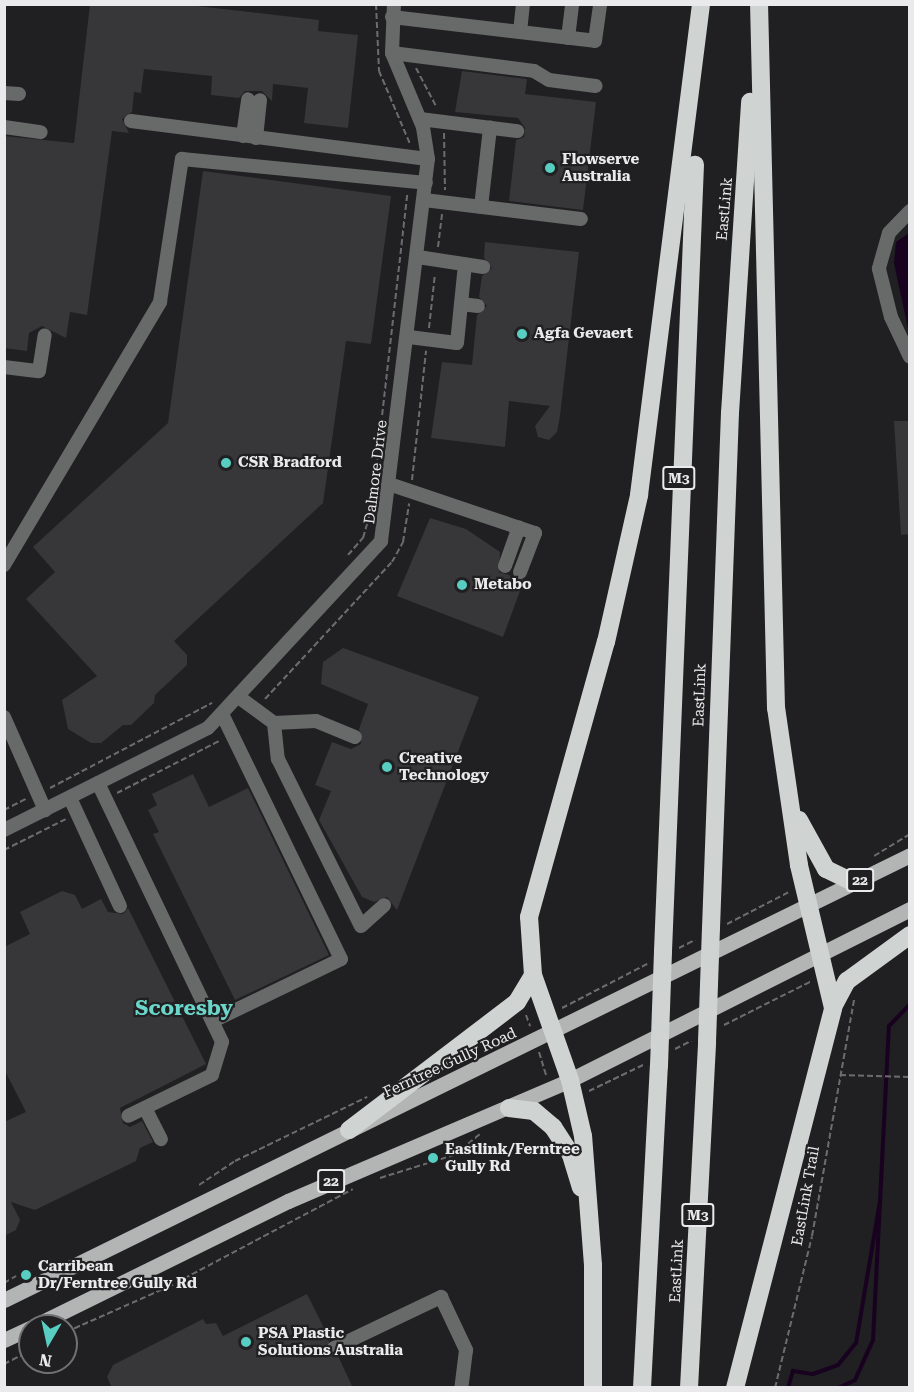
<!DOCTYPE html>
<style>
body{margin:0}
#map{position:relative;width:914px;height:1392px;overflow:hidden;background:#201f21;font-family:"Roboto Serif",serif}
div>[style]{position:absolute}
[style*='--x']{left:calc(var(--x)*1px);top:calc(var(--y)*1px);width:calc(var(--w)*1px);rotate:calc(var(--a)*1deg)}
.water>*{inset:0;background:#180220}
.stream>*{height:4px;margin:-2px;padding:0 2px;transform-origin:2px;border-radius:2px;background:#180220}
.building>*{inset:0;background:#373638}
.path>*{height:2px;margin-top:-1px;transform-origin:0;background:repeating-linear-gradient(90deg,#6c6b6d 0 6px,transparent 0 9px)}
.minor>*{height:14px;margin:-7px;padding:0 7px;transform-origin:7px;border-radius:7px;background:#686969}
.major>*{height:15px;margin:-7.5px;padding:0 7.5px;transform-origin:7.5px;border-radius:7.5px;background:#b2b5b4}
.highway>*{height:18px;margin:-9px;padding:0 9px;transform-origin:9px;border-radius:9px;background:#cfd3d2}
.highway-bridge>*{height:18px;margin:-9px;padding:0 9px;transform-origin:9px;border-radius:9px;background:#cfd3d2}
.dots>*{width:16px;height:16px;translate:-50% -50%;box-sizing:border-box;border:3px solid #201f21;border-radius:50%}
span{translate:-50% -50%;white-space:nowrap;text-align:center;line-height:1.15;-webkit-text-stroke:4.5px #201f21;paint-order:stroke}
.shield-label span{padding:2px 4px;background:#201f21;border:2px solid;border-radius:4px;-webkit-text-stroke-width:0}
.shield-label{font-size:14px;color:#eae9eb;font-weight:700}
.poi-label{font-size:15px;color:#eae9eb;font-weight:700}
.left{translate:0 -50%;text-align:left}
.street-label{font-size:15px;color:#eae9eb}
.district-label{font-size:21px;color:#6cd6ca;font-weight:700}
.frame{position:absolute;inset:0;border:6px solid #eae9eb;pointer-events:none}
.north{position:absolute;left:18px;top:1314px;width:60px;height:60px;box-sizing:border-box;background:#201f21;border:2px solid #717072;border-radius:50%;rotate:189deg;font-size:16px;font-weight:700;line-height:24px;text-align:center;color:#eae9eb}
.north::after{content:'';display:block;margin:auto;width:21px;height:27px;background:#57cec1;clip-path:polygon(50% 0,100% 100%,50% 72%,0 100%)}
</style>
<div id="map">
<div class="water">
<div style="clip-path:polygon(909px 233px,909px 333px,894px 263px,896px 242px)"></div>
</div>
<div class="stream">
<div style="--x:788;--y:1388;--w:18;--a:-74"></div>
<div style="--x:793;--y:1371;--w:20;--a:9"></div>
<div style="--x:813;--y:1374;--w:27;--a:-20"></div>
<div style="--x:838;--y:1365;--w:28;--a:-51"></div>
<div style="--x:856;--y:1343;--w:144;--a:-80.4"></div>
<div style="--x:838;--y:1388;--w:19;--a:-25"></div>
<div style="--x:855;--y:1380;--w:44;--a:-65.8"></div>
<div style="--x:873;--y:1340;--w:314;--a:-87.1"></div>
<div style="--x:889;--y:1026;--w:30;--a:-46"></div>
</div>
<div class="building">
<div style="clip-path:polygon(90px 4px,180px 4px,319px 20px,318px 31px,358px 35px,348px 128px,304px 123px,308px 88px,273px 84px,272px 101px,262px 91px,245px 91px,239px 98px,211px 95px,212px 76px,144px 69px,141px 93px,134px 92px,132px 112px,122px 119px,129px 133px,112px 131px,87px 315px,70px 312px,66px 338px,42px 326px,29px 333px,27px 351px,4px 348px,4px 136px,74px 143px)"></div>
<div style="clip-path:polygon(462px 71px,527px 79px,525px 94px,596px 102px,583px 210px,509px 201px,516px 140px,524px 137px,525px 128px,518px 118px,455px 112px)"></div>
<div style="clip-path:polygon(203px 171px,391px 196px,371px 344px,346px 341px,323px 503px,174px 641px,187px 655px,187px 665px,155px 695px,154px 703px,131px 725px,123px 725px,101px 743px,91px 743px,68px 729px,62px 700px,97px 676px,26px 599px,55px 572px,33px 547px,168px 423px)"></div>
<div style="clip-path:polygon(485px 242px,579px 252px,560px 416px,557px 432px,549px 440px,538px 437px,535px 426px,550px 406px,509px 401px,505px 447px,431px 438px,442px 362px,472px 365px,477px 315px,487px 306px,479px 297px,482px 276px,492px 268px,484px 258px)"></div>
<div style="clip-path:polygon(894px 421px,909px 421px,909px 534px,901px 535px)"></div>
<div style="clip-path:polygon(430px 518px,466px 529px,500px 552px,499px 572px,524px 580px,503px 637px,397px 596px)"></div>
<div style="clip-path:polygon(343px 648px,479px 697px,397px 910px,387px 897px,374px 902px,362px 897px,319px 820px,331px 791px,315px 785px,332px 742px,351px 749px,361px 744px,359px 729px,368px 704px,321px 684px,323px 662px)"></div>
<div style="clip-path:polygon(193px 774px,209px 807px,248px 788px,329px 955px,235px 1000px,153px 834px,159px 832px,148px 810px,157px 805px,152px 794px)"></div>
<div style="clip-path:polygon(62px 891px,75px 895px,82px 909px,101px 899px,108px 912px,123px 914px,128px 908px,206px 1064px,120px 1108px,123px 1123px,130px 1127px,142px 1121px,153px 1142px,140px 1148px,136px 1161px,35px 1210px,11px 1202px,20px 1220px,16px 1230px,4px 1236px,4px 1122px,26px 1112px,4px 1069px,4px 947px,30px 934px,20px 912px)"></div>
<div style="clip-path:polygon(307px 1294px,330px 1340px,326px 1352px,338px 1356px,353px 1388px,112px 1388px,107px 1377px,113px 1365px,203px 1319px,206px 1324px,216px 1323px,223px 1336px)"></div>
</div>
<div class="path">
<div style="--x:376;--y:4;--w:67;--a:87.4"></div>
<div style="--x:379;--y:71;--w:79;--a:67"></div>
<div style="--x:416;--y:68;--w:45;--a:62.3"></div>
<div style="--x:444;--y:133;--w:57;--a:89"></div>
<div style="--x:438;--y:247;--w:33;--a:-83"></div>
<div style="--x:429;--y:328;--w:54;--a:-83.7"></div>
<div style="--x:377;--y:460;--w:267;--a:-83.5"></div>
<div style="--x:412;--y:480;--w:130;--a:-83.8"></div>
<div style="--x:348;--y:555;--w:23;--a:-49"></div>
<div style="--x:363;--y:538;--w:25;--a:-74"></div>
<div style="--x:265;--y:699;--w:187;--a:-47.2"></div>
<div style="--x:392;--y:562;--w:23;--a:-61"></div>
<div style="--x:403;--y:542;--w:39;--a:-81"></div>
<div style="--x:50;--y:788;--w:183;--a:-27.7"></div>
<div style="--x:117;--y:793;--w:117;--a:-27"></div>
<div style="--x:4;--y:810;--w:25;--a:-27"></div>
<div style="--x:4;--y:850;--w:69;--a:-26.6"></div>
<div style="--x:874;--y:856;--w:42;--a:-31.4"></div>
<div style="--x:727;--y:924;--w:70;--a:-27.3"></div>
<div style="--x:679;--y:948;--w:18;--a:-27"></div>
<div style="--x:562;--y:1008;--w:96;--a:-27.4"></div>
<div style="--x:526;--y:1015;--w:12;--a:70"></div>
<div style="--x:724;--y:1025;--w:98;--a:-26.6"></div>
<div style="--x:675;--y:1049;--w:18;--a:-27"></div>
<div style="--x:539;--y:1052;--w:24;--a:73"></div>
<div style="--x:840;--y:1075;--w:70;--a:1.6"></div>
<div style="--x:589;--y:1091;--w:60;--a:-25.7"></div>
<div style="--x:380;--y:1178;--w:77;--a:-17.3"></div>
<div style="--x:454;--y:1155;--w:33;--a:-39"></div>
<div style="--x:199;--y:1185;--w:43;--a:-33.7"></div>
<div style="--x:235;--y:1161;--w:147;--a:-25.9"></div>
<div style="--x:4;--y:1283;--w:14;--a:-30"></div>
<div style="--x:66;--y:1332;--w:111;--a:-23.8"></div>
<div style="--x:168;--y:1287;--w:209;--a:-27.9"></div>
<div style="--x:4;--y:1364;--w:29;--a:-27"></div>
<div style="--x:775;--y:1388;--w:156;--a:-76.3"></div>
<div style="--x:812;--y:1236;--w:240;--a:-79.9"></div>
</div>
<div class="minor">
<div style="--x:392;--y:17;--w:204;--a:6.7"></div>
<div style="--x:595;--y:41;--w:37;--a:-82"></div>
<div style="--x:520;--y:32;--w:28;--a:-84"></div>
<div style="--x:568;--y:38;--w:34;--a:-83"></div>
<div style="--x:392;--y:53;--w:143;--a:7.2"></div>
<div style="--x:534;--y:71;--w:17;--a:31"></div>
<div style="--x:549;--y:80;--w:47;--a:7.3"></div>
<div style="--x:4;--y:93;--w:15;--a:4"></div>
<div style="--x:420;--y:119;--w:98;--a:7.1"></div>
<div style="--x:131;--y:121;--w:299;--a:7.3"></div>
<div style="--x:4;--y:127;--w:37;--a:8"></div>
<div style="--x:243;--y:136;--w:37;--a:-82"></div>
<div style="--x:256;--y:138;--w:38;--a:-84"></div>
<div style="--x:424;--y:200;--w:158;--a:6.9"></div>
<div style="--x:481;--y:207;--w:80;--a:-83.5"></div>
<div style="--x:910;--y:211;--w:30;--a:134"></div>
<div style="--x:889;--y:233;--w:37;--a:106"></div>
<div style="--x:879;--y:269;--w:49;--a:76"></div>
<div style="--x:891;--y:317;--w:44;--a:64.6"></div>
<div style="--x:418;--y:257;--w:66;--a:8.7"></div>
<div style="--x:461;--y:304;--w:17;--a:7"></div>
<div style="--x:409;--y:337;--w:48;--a:7.1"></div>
<div style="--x:457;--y:343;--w:79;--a:-84.2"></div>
<div style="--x:4;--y:367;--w:35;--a:7"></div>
<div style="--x:39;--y:371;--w:36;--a:-81"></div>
<div style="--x:392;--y:485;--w:151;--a:18.6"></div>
<div style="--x:535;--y:533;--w:42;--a:111"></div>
<div style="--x:4;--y:565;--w:306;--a:-59.3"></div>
<div style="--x:160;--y:302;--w:145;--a:-81.3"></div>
<div style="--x:182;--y:159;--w:245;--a:5.6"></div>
<div style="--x:505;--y:566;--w:41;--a:-70.3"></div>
<div style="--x:240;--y:698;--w:42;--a:36.3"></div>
<div style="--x:274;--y:723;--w:36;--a:84"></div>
<div style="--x:278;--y:759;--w:186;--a:63.6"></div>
<div style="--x:361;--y:926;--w:31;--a:-42"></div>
<div style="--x:4;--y:717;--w:102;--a:66.2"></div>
<div style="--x:274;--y:723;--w:42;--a:-2.7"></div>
<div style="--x:316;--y:721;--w:42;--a:22.3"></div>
<div style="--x:98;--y:783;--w:287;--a:64.4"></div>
<div style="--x:222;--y:1042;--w:34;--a:107"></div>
<div style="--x:212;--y:1075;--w:93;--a:154"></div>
<div style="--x:70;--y:798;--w:119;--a:65.2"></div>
<div style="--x:4;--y:830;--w:228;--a:-26.6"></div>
<div style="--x:208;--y:728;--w:255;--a:-47.2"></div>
<div style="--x:381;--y:541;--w:385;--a:-83"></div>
<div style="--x:428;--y:159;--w:32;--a:-99"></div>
<div style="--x:423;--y:127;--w:80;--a:-112.7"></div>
<div style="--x:392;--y:53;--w:49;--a:-87.7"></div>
<div style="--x:213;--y:1021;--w:142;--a:-25.8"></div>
<div style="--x:341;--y:959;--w:270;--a:-115.9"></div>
<div style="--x:145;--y:1108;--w:35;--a:63"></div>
<div style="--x:334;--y:1348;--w:119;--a:-25.5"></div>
<div style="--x:441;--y:1297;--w:59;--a:64.7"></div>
<div style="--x:466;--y:1350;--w:38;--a:97"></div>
</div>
<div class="major">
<div style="--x:4;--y:1300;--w:1009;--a:-26.16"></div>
<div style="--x:34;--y:1326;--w:283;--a:-26.2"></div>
<div style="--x:288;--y:1201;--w:307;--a:-23.2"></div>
<div style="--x:570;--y:1080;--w:381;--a:-26.7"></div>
<div style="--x:4;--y:1340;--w:29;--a:-25"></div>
</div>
<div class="highway">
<div style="--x:799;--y:820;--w:56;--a:61.1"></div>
<div style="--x:826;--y:869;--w:32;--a:26"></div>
<div style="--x:711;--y:928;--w:515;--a:-87.89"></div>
<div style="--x:730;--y:413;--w:312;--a:-86.3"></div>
<div style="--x:663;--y:951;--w:787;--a:-87.67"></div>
<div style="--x:833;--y:1007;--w:30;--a:-62"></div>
<div style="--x:847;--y:981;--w:78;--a:-36.1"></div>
<div style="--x:509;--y:1108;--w:25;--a:7"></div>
<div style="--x:534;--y:1111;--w:25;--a:40"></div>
<div style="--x:553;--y:1127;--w:33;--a:57"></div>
<div style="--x:571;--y:1155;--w:34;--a:73"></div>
<div style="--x:349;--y:1130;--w:211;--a:-37.3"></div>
<div style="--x:517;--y:1002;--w:31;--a:-59"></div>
<div style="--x:593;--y:1388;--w:123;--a:-90"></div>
<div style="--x:593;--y:1265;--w:129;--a:-94.4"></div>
<div style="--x:583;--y:1136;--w:57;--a:-103.1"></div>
<div style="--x:570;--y:1080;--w:111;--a:-109.4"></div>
<div style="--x:533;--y:975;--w:58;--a:-93.9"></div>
<div style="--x:529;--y:917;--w:286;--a:-74.4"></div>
<div style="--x:606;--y:642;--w:151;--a:-77.3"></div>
<div style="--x:639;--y:495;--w:495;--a:-82.8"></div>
<div style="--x:642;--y:1388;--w:322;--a:-87"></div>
<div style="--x:689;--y:1388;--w:346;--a:-87"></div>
<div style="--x:735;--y:1388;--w:392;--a:-75.5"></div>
<div style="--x:833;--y:1008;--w:147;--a:-103.4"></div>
<div style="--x:799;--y:865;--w:159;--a:-98.3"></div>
<div style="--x:776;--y:708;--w:704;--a:-91.38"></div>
</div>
<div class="highway-bridge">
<div style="--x:707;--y:1042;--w:114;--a:-88"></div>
<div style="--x:659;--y:1066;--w:115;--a:-88"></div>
</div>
<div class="dots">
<div style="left:550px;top:168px;background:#57cec1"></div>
<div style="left:522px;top:334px;background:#57cec1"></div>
<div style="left:226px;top:463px;background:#57cec1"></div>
<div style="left:462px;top:585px;background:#57cec1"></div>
<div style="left:387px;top:767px;background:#57cec1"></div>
<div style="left:433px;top:1158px;background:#57cec1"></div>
<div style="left:26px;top:1275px;background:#57cec1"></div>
<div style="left:246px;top:1342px;background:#57cec1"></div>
</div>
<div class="shield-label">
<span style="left:679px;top:478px">M3</span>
<span style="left:860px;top:880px">22</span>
<span style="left:331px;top:1181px">22</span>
<span style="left:698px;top:1215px">M3</span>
</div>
<div class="poi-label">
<span class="left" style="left:562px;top:168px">Flowserve<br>Australia</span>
<span class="left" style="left:534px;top:334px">Agfa Gevaert</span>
<span class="left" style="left:238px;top:463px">CSR Bradford</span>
<span class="left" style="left:474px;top:585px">Metabo</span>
<span class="left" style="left:399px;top:767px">Creative<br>Technology</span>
<span class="left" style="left:445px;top:1158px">Eastlink/Ferntree<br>Gully Rd</span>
<span class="left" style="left:38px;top:1275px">Carribean<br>Dr/Ferntree Gully Rd</span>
<span class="left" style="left:258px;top:1342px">PSA Plastic<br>Solutions Australia</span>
</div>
<div class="street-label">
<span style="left:725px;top:209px;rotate:-85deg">EastLink</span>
<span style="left:376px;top:472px;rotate:-83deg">Dalmore Drive</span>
<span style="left:700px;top:695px;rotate:-88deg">EastLink</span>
<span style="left:450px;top:1063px;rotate:-25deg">Ferntree Gully Road</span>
<span style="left:806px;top:1196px;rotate:-80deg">EastLink Trail</span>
<span style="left:677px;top:1271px;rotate:-87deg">EastLink</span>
</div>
<div class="district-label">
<span style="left:184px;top:1008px">Scoresby</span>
</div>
<div class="frame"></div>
<div class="north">N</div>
</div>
